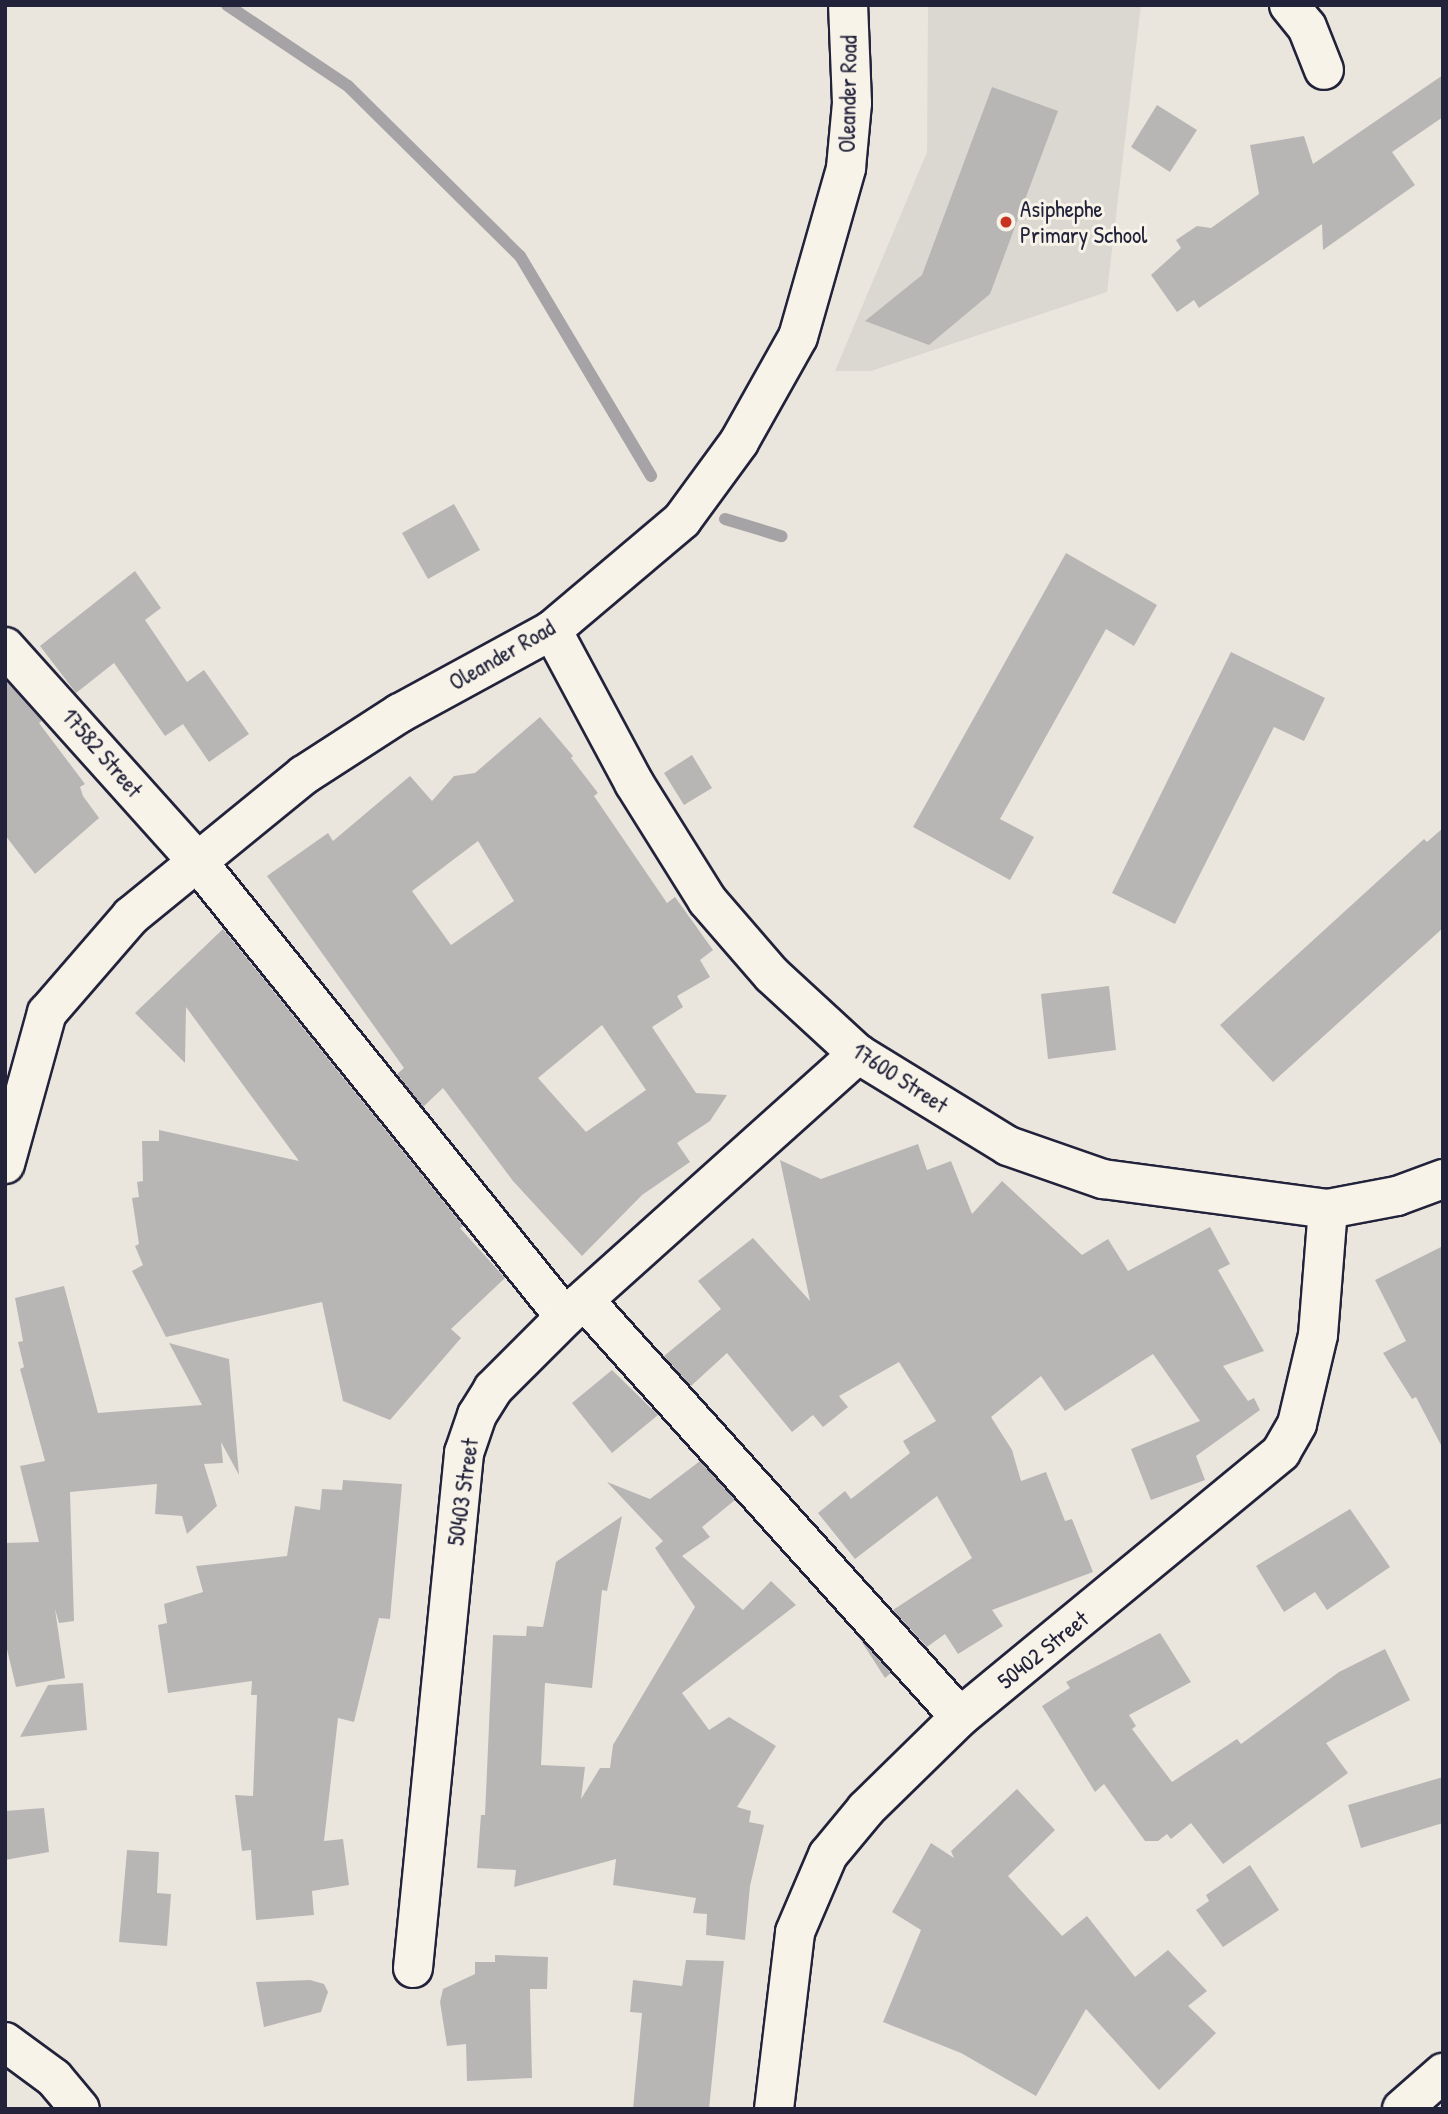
<!DOCTYPE html>
<style>
body{margin:0}
#map{position:relative;width:1448px;height:2114px;overflow:hidden;background:#eae6de;font-family:"Patrick Hand",sans-serif}
div>[style]{position:absolute}
[style*='--x']{left:calc(var(--x)*1px);top:calc(var(--y)*1px);width:calc(var(--w)*1px);rotate:calc(var(--a)*1deg)}
.built>*{inset:0;background:#dbd8d2}
.stream>*{height:12px;margin:-6px;padding:0 6px;transform-origin:6px;border-radius:6px;background:#a6a3a6}
.building>*{inset:0;background:#b8b6b5}
.roads{filter:drop-shadow(2px 0 #22223b) drop-shadow(-2px 0 #22223b) drop-shadow(0 2px #22223b) drop-shadow(0 -2px #22223b)}
.minor>*{height:38px;margin:-19px;padding:0 19px;transform-origin:19px;border-radius:19px;background:#f7f3e8}
.dots>*{width:19px;height:19px;translate:-50% -50%;box-sizing:border-box;border:4px solid #f7f3e8;border-radius:50%}
span{translate:-50% -50%;white-space:nowrap;text-align:center;line-height:1.15;-webkit-text-stroke:6px #f7f3e8;paint-order:stroke}
.street-label{font-size:23px;color:#22223b}
.poi-label{font-size:23px;color:#22223b}
.left{translate:0 -50%;text-align:left}
.frame{position:absolute;inset:0;border:7px solid #22223b;pointer-events:none}
</style>
<div id="map">
<div class="built">
<div style="clip-path:polygon(928px 5px,1141px 5px,1107px 292px,871px 371px,835px 371px,927px 152px)"></div>
</div>
<div class="stream">
<div style="--x:227;--y:5;--w:146;--a:33.8"></div>
<div style="--x:348;--y:86;--w:242;--a:44.7"></div>
<div style="--x:520;--y:256;--w:256;--a:59.2"></div>
<div style="--x:725;--y:519;--w:59;--a:16.9"></div>
</div>
<div class="building">
<div style="clip-path:polygon(1443px 75px,1443px 117px,1392px 152px,1415px 185px,1323px 250px,1322px 224px,1199px 308px,1194px 300px,1177px 312px,1151px 275px,1181px 248px,1176px 240px,1197px 226px,1211px 228px,1259px 194px,1250px 145px,1304px 136px,1313px 164px)"></div>
<div style="clip-path:polygon(992px 87px,1058px 111px,990px 294px,929px 345px,865px 321px,922px 275px)"></div>
<div style="clip-path:polygon(1157px 105px,1197px 130px,1170px 172px,1131px 147px)"></div>
<div style="clip-path:polygon(454px 504px,480px 550px,428px 579px,402px 533px)"></div>
<div style="clip-path:polygon(1066px 553px,1157px 605px,1134px 646px,1106px 629px,1000px 819px,1034px 837px,1010px 880px,913px 827px)"></div>
<div style="clip-path:polygon(135px 571px,161px 608px,145px 620px,187px 682px,204px 670px,249px 734px,209px 762px,183px 724px,165px 736px,114px 663px,76px 693px,40px 646px)"></div>
<div style="clip-path:polygon(1231px 652px,1325px 698px,1304px 741px,1274px 727px,1175px 924px,1112px 893px)"></div>
<div style="clip-path:polygon(5px 680px,42px 721px,39px 723px,85px 784px,80px 787px,83px 796px,99px 818px,35px 874px,5px 835px)"></div>
<div style="clip-path:polygon(evenodd,540px 717px,573px 756px,571px 758px,598px 793px,594px 796px,667px 903px,675px 897px,713px 950px,700px 960px,710px 977px,677px 996px,683px 1007px,652px 1027px,696px 1093px,727px 1095px,710px 1121px,677px 1143px,690px 1162px,642px 1195px,582px 1256px,513px 1181px,443px 1088px,423px 1107px,397px 1074px,404px 1068px,267px 876px,328px 833px,333px 841px,410px 776px,432px 801px,454px 776px,475px 773px,540px 717px,478px 841px,514px 901px,451px 945px,412px 891px,478px 841px,540px 717px,602px 1025px,646px 1090px,586px 1132px,538px 1078px,602px 1025px)"></div>
<div style="clip-path:polygon(692px 755px,712px 788px,684px 805px,664px 773px)"></div>
<div style="clip-path:polygon(1443px 828px,1443px 928px,1273px 1082px,1220px 1025px,1424px 839px,1427px 842px)"></div>
<div style="clip-path:polygon(223px 929px,463px 1226px,460px 1228px,505px 1278px,451px 1329px,461px 1338px,390px 1420px,343px 1401px,322px 1302px,166px 1337px,132px 1271px,143px 1265px,135px 1246px,139px 1244px,132px 1198px,139px 1197px,137px 1182px,143px 1181px,142px 1141px,159px 1141px,159px 1130px,299px 1161px,186px 1007px,185px 1063px,135px 1013px)"></div>
<div style="clip-path:polygon(1109px 986px,1116px 1050px,1048px 1059px,1041px 994px)"></div>
<div style="clip-path:polygon(918px 1144px,927px 1170px,951px 1161px,972px 1214px,1002px 1181px,1082px 1255px,1108px 1239px,1128px 1271px,1210px 1227px,1230px 1264px,1218px 1270px,1264px 1351px,1223px 1366px,1248px 1401px,1254px 1398px,1260px 1410px,1196px 1456px,1205px 1480px,1151px 1500px,1131px 1449px,1200px 1421px,1153px 1354px,1065px 1411px,1041px 1376px,991px 1417px,1012px 1450px,1021px 1481px,1046px 1472px,1065px 1521px,1072px 1519px,1093px 1572px,992px 1610px,1003px 1626px,958px 1654px,945px 1634px,927px 1647px,893px 1610px,972px 1558px,937px 1496px,855px 1559px,818px 1513px,845px 1491px,851px 1499px,910px 1453px,903px 1441px,936px 1421px,899px 1362px,839px 1396px,848px 1407px,823px 1427px,813px 1415px,792px 1432px,727px 1353px,691px 1386px,664px 1356px,721px 1309px,698px 1281px,753px 1238px,810px 1301px,780px 1160px,821px 1179px)"></div>
<div style="clip-path:polygon(1443px 1246px,1443px 1449px,1416px 1397px,1412px 1399px,1383px 1353px,1406px 1341px,1375px 1280px)"></div>
<div style="clip-path:polygon(64px 1286px,98px 1413px,202px 1405px,169px 1343px,229px 1359px,239px 1475px,221px 1442px,223px 1463px,204px 1464px,217px 1506px,187px 1534px,182px 1516px,155px 1514px,157px 1484px,70px 1492px,74px 1621px,59px 1623px,55px 1609px,65px 1678px,16px 1687px,5px 1641px,5px 1543px,39px 1542px,20px 1466px,45px 1461px,20px 1369px,24px 1367px,18px 1342px,23px 1341px,15px 1298px)"></div>
<div style="clip-path:polygon(612px 1370px,658px 1415px,612px 1453px,572px 1403px)"></div>
<div style="clip-path:polygon(700px 1461px,735px 1500px,702px 1527px,710px 1537px,682px 1556px,743px 1610px,771px 1581px,796px 1605px,682px 1693px,709px 1730px,729px 1717px,776px 1746px,737px 1807px,751px 1811px,749px 1822px,764px 1825px,750px 1886px,745px 1940px,706px 1935px,707px 1914px,693px 1913px,696px 1898px,613px 1885px,616px 1859px,514px 1887px,516px 1870px,477px 1868px,481px 1815px,485px 1815px,493px 1635px,526px 1636px,527px 1626px,543px 1627px,556px 1562px,622px 1516px,607px 1591px,602px 1590px,592px 1688px,545px 1683px,541px 1765px,585px 1767px,581px 1799px,600px 1768px,610px 1768px,613px 1745px,695px 1607px,655px 1548px,663px 1541px,607px 1482px,650px 1499px)"></div>
<div style="clip-path:polygon(343px 1480px,402px 1484px,390px 1619px,379px 1618px,354px 1722px,338px 1718px,324px 1841px,343px 1839px,349px 1885px,312px 1891px,314px 1915px,256px 1920px,251px 1850px,242px 1851px,235px 1795px,253px 1796px,257px 1695px,251px 1695px,252px 1681px,168px 1693px,158px 1625px,167px 1623px,164px 1604px,203px 1592px,196px 1566px,287px 1556px,295px 1506px,320px 1510px,322px 1489px,342px 1490px)"></div>
<div style="clip-path:polygon(1350px 1509px,1390px 1567px,1327px 1610px,1315px 1592px,1284px 1612px,1256px 1566px)"></div>
<div style="clip-path:polygon(1160px 1633px,1191px 1682px,1129px 1715px,1136px 1726px,1132px 1729px,1172px 1782px,1237px 1739px,1241px 1744px,1339px 1672px,1385px 1649px,1410px 1700px,1326px 1743px,1348px 1773px,1223px 1864px,1191px 1823px,1171px 1839px,1167px 1834px,1158px 1841px,1145px 1841px,1104px 1784px,1095px 1792px,1042px 1706px,1070px 1688px,1066px 1682px)"></div>
<div style="clip-path:polygon(858px 1636px,891px 1673px,885px 1678px)"></div>
<div style="clip-path:polygon(83px 1683px,87px 1730px,20px 1737px,48px 1685px)"></div>
<div style="clip-path:polygon(1443px 1777px,1443px 1823px,1361px 1848px,1348px 1805px)"></div>
<div style="clip-path:polygon(1017px 1789px,1055px 1830px,1008px 1876px,1062px 1936px,1087px 1916px,1135px 1977px,1168px 1950px,1207px 1991px,1188px 2006px,1216px 2033px,1159px 2090px,1086px 2009px,1036px 2096px,961px 2053px,883px 2022px,921px 1930px,892px 1912px,931px 1843px,954px 1858px,951px 1851px)"></div>
<div style="clip-path:polygon(44px 1808px,49px 1852px,5px 1860px,5px 1811px)"></div>
<div style="clip-path:polygon(127px 1850px,159px 1852px,157px 1893px,171px 1894px,167px 1946px,119px 1942px)"></div>
<div style="clip-path:polygon(1250px 1865px,1279px 1910px,1223px 1947px,1196px 1910px,1209px 1901px,1206px 1895px)"></div>
<div style="clip-path:polygon(495px 1955px,548px 1957px,547px 1989px,530px 1989px,532px 2078px,467px 2081px,466px 2044px,447px 2046px,440px 2002px,443px 1989px,475px 1974px,475px 1962px,495px 1962px)"></div>
<div style="clip-path:polygon(686px 1960px,724px 1961px,709px 2109px,633px 2109px,642px 2013px,630px 2012px,633px 1980px,682px 1986px)"></div>
<div style="clip-path:polygon(310px 1980px,324px 1984px,328px 1992px,321px 2012px,264px 2027px,256px 1982px)"></div>
</div>
<div class="roads">
<div class="minor">
<div style="--x:1289;--y:5;--w:28;--a:51"></div>
<div style="--x:1307;--y:27;--w:46;--a:68.4"></div>
<div style="--x:552;--y:630;--w:174;--a:61.8"></div>
<div style="--x:634;--y:783;--w:138;--a:58"></div>
<div style="--x:707;--y:900;--w:99;--a:49.1"></div>
<div style="--x:772;--y:975;--w:117;--a:42.6"></div>
<div style="--x:858;--y:1054;--w:176;--a:31.5"></div>
<div style="--x:1008;--y:1146;--w:101;--a:19.2"></div>
<div style="--x:1103;--y:1179;--w:227;--a:7.6"></div>
<div style="--x:1328;--y:1209;--w:70;--a:-10.7"></div>
<div style="--x:1397;--y:1196;--w:49;--a:-20.3"></div>
<div style="--x:5;--y:647;--w:286;--a:48.1"></div>
<div style="--x:196;--y:860;--w:587;--a:51.08"></div>
<div style="--x:5;--y:1164;--w:157;--a:-74.5"></div>
<div style="--x:47;--y:1013;--w:128;--a:-49.1"></div>
<div style="--x:131;--y:916;--w:223;--a:-39.2"></div>
<div style="--x:304;--y:775;--w:114;--a:-32.9"></div>
<div style="--x:400;--y:713;--w:173;--a:-28.6"></div>
<div style="--x:552;--y:630;--w:170;--a:-40.2"></div>
<div style="--x:682;--y:520;--w:97;--a:-53.8"></div>
<div style="--x:739;--y:442;--w:120;--a:-60.7"></div>
<div style="--x:798;--y:337;--w:176;--a:-74.1"></div>
<div style="--x:846;--y:168;--w:65;--a:-84.7"></div>
<div style="--x:852;--y:103;--w:98;--a:-92.3"></div>
<div style="--x:584;--y:1300;--w:561;--a:47.96"></div>
<div style="--x:413;--y:1968;--w:518;--a:-84.34"></div>
<div style="--x:464;--y:1453;--w:40;--a:-71.1"></div>
<div style="--x:477;--y:1415;--w:31;--a:-58"></div>
<div style="--x:493;--y:1389;--w:102;--a:-45"></div>
<div style="--x:565;--y:1317;--w:394;--a:-41.9"></div>
<div style="--x:5;--y:2042;--w:61;--a:36.3"></div>
<div style="--x:54;--y:2078;--w:40;--a:50"></div>
<div style="--x:774;--y:2109;--w:178;--a:-83.2"></div>
<div style="--x:795;--y:1932;--w:84;--a:-66.8"></div>
<div style="--x:828;--y:1855;--w:60;--a:-50.4"></div>
<div style="--x:866;--y:1809;--w:132;--a:-44.4"></div>
<div style="--x:960;--y:1717;--w:416;--a:-39.5"></div>
<div style="--x:1281;--y:1452;--w:32;--a:-60"></div>
<div style="--x:1297;--y:1424;--w:91;--a:-76.7"></div>
<div style="--x:1318;--y:1335;--w:126;--a:-85.5"></div>
<div style="--x:1402;--y:2109;--w:55;--a:-41.3"></div>
</div>
</div>
<div class="dots">
<div style="left:1006px;top:222px;background:#c8321e"></div>
</div>
<div class="street-label">
<span style="left:848px;top:94px;rotate:-89deg">Oleander Road</span>
<span style="left:502px;top:655px;rotate:-30deg">Oleander Road</span>
<span style="left:102px;top:753px;rotate:49deg">17582 Street</span>
<span style="left:900px;top:1078px;rotate:33deg">17600 Street</span>
<span style="left:463px;top:1492px;rotate:-82deg">50403 Street</span>
<span style="left:1043px;top:1650px;rotate:-39deg">50402 Street</span>
</div>
<div class="poi-label">
<span class="left" style="left:1020px;top:222px">Asiphephe<br>Primary School</span>
</div>
<div class="frame"></div>
</div>
